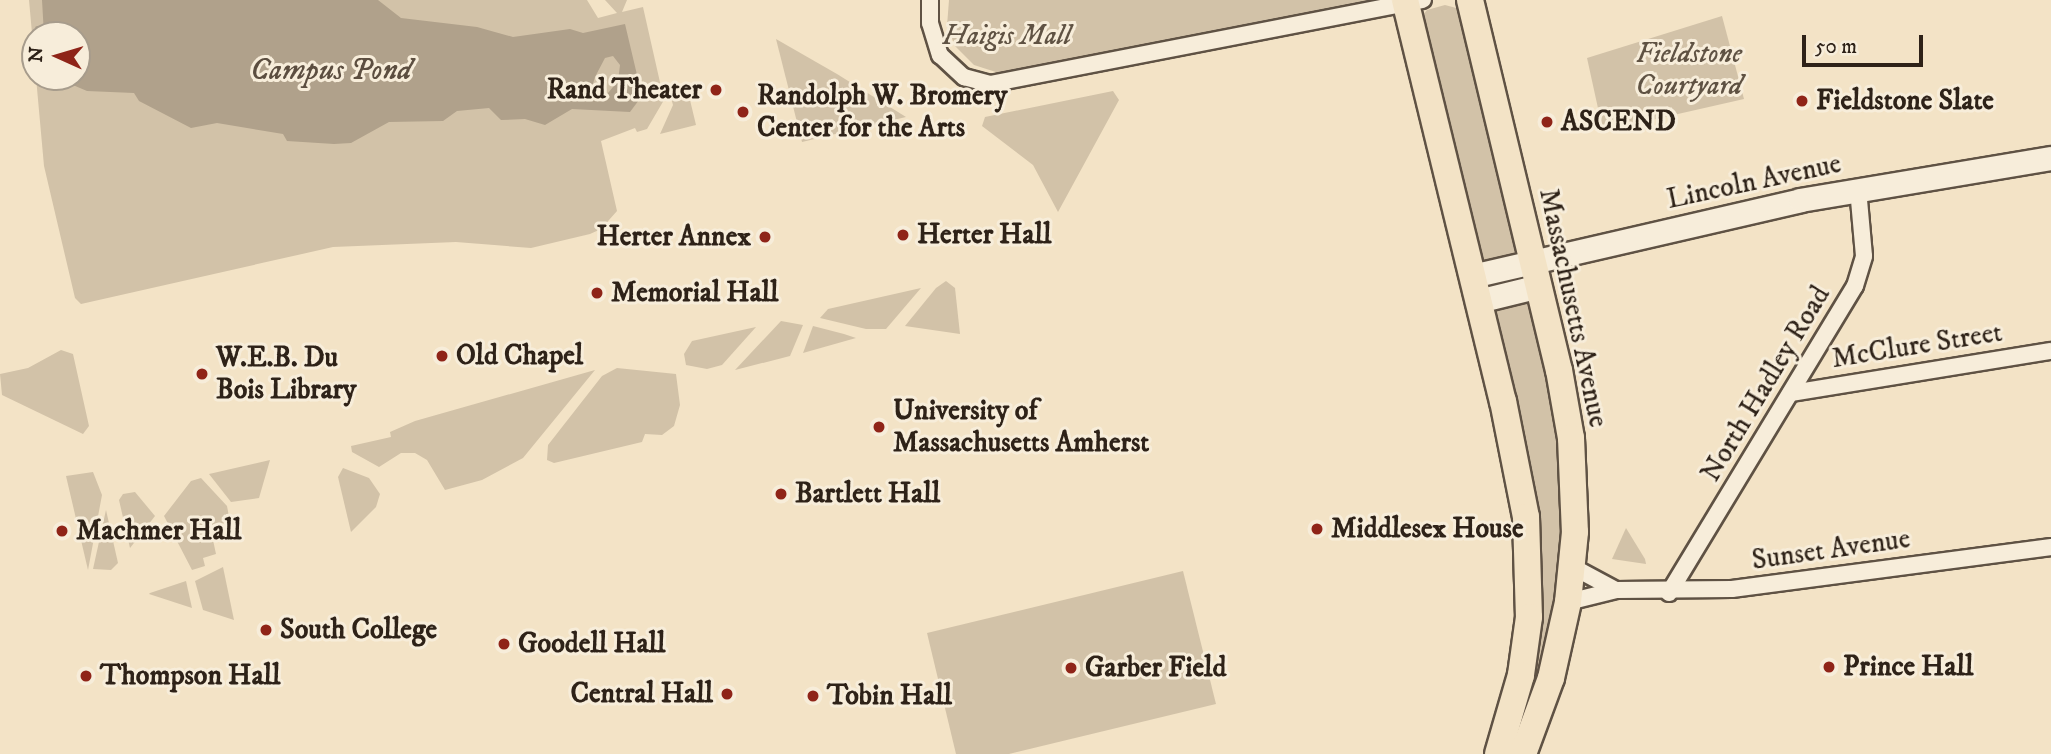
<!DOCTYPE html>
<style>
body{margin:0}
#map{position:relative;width:2051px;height:754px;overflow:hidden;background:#f3e3c6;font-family:"IM FELL DW Pica",serif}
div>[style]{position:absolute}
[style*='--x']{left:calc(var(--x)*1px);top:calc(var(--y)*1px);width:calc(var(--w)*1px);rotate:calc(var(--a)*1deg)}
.green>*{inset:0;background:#d2c2a8}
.water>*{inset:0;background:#b0a18b}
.stream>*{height:5px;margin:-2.5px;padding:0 2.5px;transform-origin:2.5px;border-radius:2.5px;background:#b0a18b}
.roads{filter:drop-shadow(2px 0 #5f5244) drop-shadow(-2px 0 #5f5244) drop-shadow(0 2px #5f5244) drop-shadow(0 -2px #5f5244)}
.street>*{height:16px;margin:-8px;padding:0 8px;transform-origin:8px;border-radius:8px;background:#f7edda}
.secondary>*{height:23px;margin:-11.5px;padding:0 11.5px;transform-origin:11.5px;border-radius:11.5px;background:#f7edda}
.primary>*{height:26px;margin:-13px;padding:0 13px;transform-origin:13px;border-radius:13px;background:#f3e3c6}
.dots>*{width:19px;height:19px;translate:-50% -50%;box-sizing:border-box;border:4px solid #f7edda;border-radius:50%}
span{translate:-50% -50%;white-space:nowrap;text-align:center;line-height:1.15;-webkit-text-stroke:6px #f7edda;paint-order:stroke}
.park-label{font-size:28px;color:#5f5243;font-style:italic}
.poi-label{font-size:28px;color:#2e2218;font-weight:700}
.right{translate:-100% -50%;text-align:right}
.left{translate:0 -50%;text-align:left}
.street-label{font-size:28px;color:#2e2218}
.water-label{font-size:30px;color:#5c4e40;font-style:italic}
.north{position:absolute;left:21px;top:21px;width:70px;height:70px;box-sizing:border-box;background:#f7edda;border:2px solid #a79c8c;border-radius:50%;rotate:274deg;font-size:19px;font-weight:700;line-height:28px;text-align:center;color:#2e2218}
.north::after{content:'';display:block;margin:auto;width:24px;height:32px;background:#8f2418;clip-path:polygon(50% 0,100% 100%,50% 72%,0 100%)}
.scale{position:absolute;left:1802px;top:35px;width:121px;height:32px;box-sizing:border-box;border:4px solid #2e2218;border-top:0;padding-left:9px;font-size:21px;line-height:24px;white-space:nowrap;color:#2e2218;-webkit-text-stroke:5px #f7edda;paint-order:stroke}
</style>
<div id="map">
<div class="green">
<div style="clip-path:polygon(evenodd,29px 0,587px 0,598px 18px,617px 13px,605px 0,627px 0,622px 12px,643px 7px,664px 100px,647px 129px,637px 132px,635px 128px,601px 141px,617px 211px,601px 229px,590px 234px,531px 248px,456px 242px,333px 247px,81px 304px,75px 298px,44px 166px,29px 0,35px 35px,77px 35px,77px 77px,35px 77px,35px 35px)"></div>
<div style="clip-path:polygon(949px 0,1372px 0,1002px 74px,974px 65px,955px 46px,947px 26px)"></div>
<div style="clip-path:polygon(1445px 5px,1460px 9px,1517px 249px,1511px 258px,1480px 260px,1421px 17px,1427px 10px)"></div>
<div style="clip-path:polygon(1722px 16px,1744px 99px,1603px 131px,1587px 58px)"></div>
<div style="clip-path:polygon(776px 39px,837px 74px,906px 117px,802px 142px)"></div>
<div style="clip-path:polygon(681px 91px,700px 97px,690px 100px,696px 125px,660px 134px,673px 105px,670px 94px)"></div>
<div style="clip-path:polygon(1113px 91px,1119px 100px,1058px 212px,1033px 165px,982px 126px,985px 117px)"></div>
<div style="clip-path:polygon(946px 281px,955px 288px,960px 334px,905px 326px,936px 288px)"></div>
<div style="clip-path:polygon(921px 288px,886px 329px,866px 329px,820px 318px,828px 309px)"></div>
<div style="clip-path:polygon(1519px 301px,1530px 305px,1555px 405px,1565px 498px,1557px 608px,1525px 713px,1534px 661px,1494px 311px)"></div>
<div style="clip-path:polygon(781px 321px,803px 325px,790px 356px,735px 370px)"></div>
<div style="clip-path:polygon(813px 326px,844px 334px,856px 338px,803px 353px)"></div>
<div style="clip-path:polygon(756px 327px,722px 365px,707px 369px,686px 365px,684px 354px,692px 341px)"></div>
<div style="clip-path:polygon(61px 350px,73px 354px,89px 426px,83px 434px,2px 395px,0 374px,28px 368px)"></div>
<div style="clip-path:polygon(617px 368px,676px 374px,680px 405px,674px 426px,662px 435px,645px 434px,642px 442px,554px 463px,547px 460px,548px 445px,602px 376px)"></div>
<div style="clip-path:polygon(595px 370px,523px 458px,482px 480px,445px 490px,427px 460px,415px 453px,401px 453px,379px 467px,352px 452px,351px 446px,391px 437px,390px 432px,415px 421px)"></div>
<div style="clip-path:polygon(270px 460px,259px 498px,231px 502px,209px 474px)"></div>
<div style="clip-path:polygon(343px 468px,369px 478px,380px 494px,376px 507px,351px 532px,338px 477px)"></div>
<div style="clip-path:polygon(93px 472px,102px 495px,88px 570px,66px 476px)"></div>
<div style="clip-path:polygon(201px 478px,227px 506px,230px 522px,210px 526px,216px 554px,203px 558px,205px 566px,192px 570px,164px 516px,191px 481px)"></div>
<div style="clip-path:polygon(135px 492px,155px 516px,130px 548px,119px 500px,123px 494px)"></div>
<div style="clip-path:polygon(106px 510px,118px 563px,111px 570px,93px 569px)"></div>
<div style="clip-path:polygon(1626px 528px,1645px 559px,1646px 564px,1612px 559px)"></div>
<div style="clip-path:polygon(223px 567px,234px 620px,203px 610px,195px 581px)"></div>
<div style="clip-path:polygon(1183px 571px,1216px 704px,1009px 754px,956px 754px,927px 633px)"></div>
<div style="clip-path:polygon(186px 581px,192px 608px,149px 594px,150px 593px)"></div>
</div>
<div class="water">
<div style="clip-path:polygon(evenodd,42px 0,378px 0,401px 18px,477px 27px,513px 37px,570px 29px,583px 33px,625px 24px,642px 96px,630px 112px,572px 109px,545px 125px,525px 119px,501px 120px,489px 108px,457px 111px,443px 121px,389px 122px,351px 143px,334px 144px,287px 141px,283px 134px,217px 123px,191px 128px,139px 101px,134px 93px,87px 91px,54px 77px,77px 77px,77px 35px,44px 35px,42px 0,613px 56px,620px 65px,618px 81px,603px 99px,597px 98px,590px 94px,595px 77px,605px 58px,613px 56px)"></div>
</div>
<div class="stream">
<div style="--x:37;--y:28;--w:14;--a:4"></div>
</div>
<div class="roads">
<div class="street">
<div style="--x:930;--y:0;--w:23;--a:90"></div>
<div style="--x:930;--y:23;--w:34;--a:73"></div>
<div style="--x:940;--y:55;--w:33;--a:43"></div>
<div style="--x:964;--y:77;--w:27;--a:15"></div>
<div style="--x:990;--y:84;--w:441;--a:-11"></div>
<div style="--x:1791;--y:393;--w:263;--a:-9.2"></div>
<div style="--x:1573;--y:567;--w:47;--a:28.2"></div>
<div style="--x:1669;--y:593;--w:359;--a:-58.8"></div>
<div style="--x:1855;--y:286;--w:31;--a:-73"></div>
<div style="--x:1864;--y:256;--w:67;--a:-95.1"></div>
<div style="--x:1568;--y:602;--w:49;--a:-14"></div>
<div style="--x:1616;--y:590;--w:116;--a:-0.5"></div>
<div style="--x:1732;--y:589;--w:322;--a:-7.5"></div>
</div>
<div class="secondary">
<div style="--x:1472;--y:276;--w:337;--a:-13"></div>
<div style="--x:1800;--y:200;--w:254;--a:-9.5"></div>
<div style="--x:1478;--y:301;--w:63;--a:-13.8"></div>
</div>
<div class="primary">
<div style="--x:1405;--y:0;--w:413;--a:76.3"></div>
<div style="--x:1503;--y:401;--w:118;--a:78.8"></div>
<div style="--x:1526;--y:517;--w:100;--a:88.3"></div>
<div style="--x:1529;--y:617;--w:59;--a:97.9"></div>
<div style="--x:1521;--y:675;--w:82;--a:106.2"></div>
<div style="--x:1470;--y:0;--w:381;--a:76.5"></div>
<div style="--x:1559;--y:370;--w:69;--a:80"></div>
<div style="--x:1571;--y:438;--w:94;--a:87.6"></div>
<div style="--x:1575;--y:532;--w:70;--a:95.7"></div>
<div style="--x:1568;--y:602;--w:78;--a:102.6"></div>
<div style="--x:1551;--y:678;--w:81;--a:110.2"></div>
</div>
</div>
<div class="dots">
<div style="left:716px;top:90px;background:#8f2418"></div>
<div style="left:1802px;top:101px;background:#8f2418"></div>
<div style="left:743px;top:112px;background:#8f2418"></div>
<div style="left:1547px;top:122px;background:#8f2418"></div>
<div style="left:903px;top:235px;background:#8f2418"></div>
<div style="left:765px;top:237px;background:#8f2418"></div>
<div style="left:597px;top:293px;background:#8f2418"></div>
<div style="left:442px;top:356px;background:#8f2418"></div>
<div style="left:202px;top:374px;background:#8f2418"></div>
<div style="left:879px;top:427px;background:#8f2418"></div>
<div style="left:781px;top:494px;background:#8f2418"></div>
<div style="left:1317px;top:529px;background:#8f2418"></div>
<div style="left:62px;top:531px;background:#8f2418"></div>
<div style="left:266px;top:630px;background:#8f2418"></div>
<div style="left:504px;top:644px;background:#8f2418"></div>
<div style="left:1829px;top:667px;background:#8f2418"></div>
<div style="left:1071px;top:668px;background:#8f2418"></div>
<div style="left:86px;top:676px;background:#8f2418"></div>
<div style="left:727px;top:694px;background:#8f2418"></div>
<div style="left:813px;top:696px;background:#8f2418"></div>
</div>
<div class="park-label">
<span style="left:1007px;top:36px">Haigis Mall</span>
<span style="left:1689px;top:70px">Fieldstone<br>Courtyard</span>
</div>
<div class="poi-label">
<span class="right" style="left:702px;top:90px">Rand Theater</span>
<span class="left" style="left:757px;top:112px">Randolph W. Bromery<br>Center for the Arts</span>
<span class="left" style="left:1816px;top:101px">Fieldstone Slate</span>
<span class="left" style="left:1561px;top:122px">ASCEND</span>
<span class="left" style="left:917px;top:235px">Herter Hall</span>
<span class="right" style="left:751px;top:237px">Herter Annex</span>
<span class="left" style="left:611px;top:293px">Memorial Hall</span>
<span class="left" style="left:456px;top:356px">Old Chapel</span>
<span class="left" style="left:216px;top:374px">W.E.B. Du<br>Bois Library</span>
<span class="left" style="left:893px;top:427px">University of<br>Massachusetts Amherst</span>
<span class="left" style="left:795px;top:494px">Bartlett Hall</span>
<span class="left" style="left:1331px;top:529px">Middlesex House</span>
<span class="left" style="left:76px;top:531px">Machmer Hall</span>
<span class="left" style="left:280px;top:630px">South College</span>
<span class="left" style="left:518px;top:644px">Goodell Hall</span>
<span class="left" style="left:1843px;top:667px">Prince Hall</span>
<span class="left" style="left:1085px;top:668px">Garber Field</span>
<span class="left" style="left:100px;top:676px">Thompson Hall</span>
<span class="right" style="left:713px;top:694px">Central Hall</span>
<span class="left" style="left:827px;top:696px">Tobin Hall</span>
</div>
<div class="street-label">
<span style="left:1754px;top:182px;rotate:-12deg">Lincoln Avenue</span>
<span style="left:1573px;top:308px;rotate:78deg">Massachusetts Avenue</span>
<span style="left:1917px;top:346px;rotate:-9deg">McClure Street</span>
<span style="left:1766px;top:384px;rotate:-59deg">North Hadley Road</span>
<span style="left:1831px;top:550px;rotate:-8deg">Sunset Avenue</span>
</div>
<div class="water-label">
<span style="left:331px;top:71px">Campus Pond</span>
</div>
<div class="north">N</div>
<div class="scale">50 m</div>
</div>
